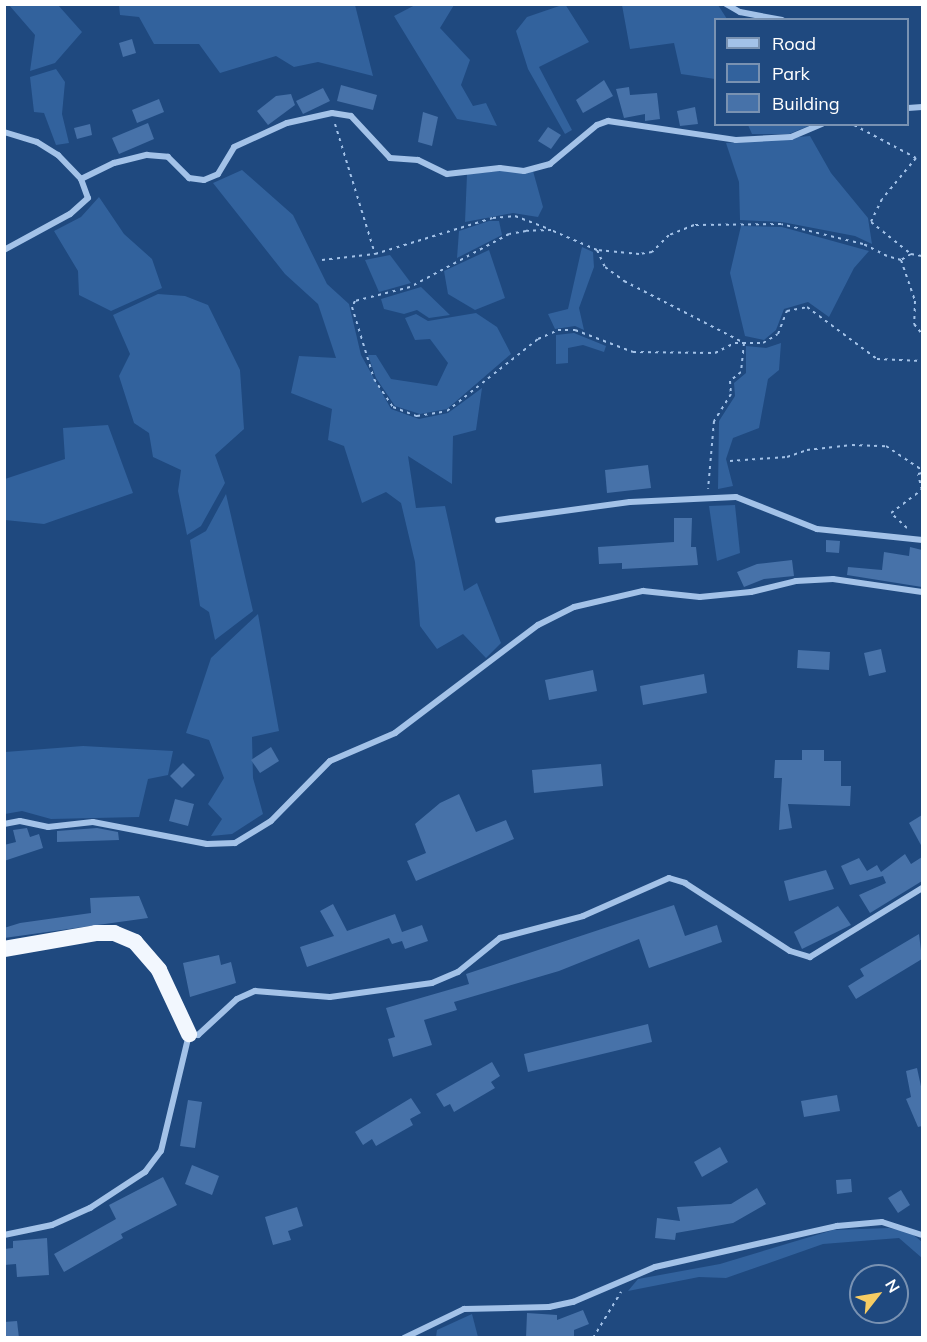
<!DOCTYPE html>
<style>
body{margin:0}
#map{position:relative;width:927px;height:1342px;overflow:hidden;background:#1f497f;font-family:Mulish,sans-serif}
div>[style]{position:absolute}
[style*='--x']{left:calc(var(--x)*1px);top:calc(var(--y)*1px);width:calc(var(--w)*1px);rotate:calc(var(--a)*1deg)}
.green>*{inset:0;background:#32629d}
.building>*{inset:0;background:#4772a9}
.path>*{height:2px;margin-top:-1px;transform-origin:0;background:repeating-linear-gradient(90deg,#a3c2e8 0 3px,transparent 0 7.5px)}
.minor>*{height:6px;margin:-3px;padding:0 3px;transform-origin:3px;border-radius:3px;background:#a3c2e8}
.trunk>*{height:16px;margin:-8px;padding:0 8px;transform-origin:8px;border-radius:8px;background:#f2f7fe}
span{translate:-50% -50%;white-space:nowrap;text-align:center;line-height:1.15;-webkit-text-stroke:6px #1f497f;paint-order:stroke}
.frame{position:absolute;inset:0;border:6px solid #fff;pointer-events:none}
.legend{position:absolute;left:714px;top:18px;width:195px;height:108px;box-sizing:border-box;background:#1f497f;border:2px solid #7992b2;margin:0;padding:8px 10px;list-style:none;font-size:18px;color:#fff}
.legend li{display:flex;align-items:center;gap:12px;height:30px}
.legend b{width:30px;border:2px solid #7992b2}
.north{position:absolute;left:849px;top:1264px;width:60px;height:60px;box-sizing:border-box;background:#1f497f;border:2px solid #7992b2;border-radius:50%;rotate:59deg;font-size:16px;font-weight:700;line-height:24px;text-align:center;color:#fff}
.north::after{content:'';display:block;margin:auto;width:21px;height:27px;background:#f6cc63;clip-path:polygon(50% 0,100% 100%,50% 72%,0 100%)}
</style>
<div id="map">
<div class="green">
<div style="clip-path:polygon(417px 4px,454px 5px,440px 28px,470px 60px,461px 85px,473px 106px,486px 103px,497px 126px,457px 119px,394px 16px)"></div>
<div style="clip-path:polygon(565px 4px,589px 42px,539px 67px,572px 130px,565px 134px,528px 69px,516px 31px,527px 17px)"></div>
<div style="clip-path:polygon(9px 5px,58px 5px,82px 32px,55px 63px,30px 71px,35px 35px)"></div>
<div style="clip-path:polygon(119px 5px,355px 5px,373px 76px,318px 62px,294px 67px,276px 56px,220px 73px,199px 44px,154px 44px,139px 17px,120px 15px)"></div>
<div style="clip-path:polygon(622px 5px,718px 5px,727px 19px,716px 20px,715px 79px,681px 74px,674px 43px,630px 49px)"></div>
<div style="clip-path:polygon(56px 69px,65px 82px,62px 114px,69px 143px,56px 145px,44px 113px,34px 112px,30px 77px)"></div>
<div style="clip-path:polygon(748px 125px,811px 125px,789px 134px,752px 134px)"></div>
<div style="clip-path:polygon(810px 136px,831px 173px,868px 218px,872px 244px,855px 236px,782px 222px,740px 220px,739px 182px,726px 143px)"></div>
<div style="clip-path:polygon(242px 170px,293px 215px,327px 284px,349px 304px,361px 355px,391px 409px,419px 419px,448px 413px,482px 388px,476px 430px,453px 436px,452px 484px,408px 456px,416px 508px,445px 506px,464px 591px,477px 583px,501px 643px,486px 658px,463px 634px,437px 649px,420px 626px,415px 562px,401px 503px,386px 492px,362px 503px,344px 446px,328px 440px,332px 409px,291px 393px,299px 356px,336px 358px,318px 304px,285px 274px,213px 183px)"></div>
<div style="clip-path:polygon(500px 171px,533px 171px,543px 207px,538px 217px,513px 213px,465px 222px,467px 174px)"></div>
<div style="clip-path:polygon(99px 197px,124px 234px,152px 259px,162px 288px,111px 311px,79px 295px,78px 271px,54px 231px,81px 217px)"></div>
<div style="clip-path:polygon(489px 221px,499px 221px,502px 235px,457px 258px,459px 231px)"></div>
<div style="clip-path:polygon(741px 226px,782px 227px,869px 251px,854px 268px,829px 317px,808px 302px,784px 309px,776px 330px,764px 340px,745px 336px,730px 273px)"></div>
<div style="clip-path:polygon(582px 247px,593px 252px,594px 267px,579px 308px,584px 330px,575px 326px,555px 329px,548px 314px,568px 309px)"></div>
<div style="clip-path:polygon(489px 250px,505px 298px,475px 310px,448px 294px,444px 271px)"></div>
<div style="clip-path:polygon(390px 255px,411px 283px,379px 292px,365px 260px)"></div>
<div style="clip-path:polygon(421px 287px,450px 315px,429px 318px,417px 310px,404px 314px,384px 309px,381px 299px)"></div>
<div style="clip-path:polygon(158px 294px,185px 296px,208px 305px,240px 370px,244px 429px,215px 455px,225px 483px,201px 526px,187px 535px,178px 491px,181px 470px,153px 457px,149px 433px,134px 423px,119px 376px,130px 354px,113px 315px)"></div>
<div style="clip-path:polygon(476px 313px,497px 327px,511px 354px,447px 409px,420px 414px,395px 406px,376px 378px,368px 355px,376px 355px,391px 379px,437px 386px,448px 363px,430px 339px,415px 340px,405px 318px,416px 314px,428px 321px)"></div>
<div style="clip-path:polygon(574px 333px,606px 346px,604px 352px,583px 345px,568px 348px,568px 363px,556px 364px,556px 335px)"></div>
<div style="clip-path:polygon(781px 343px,779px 370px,768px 379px,759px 428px,733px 438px,726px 459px,733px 486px,718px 489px,719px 421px,735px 396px,734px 383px,746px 373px,746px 346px,766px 348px)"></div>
<div style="clip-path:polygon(108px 425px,133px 493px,44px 524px,5px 520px,5px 479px,65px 459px,63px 428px)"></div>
<div style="clip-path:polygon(226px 494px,253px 611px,215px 640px,209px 612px,200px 606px,190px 540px,206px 531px)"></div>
<div style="clip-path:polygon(735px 505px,740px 553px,717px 561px,709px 506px)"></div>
<div style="clip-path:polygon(258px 614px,279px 731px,252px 737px,253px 778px,263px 814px,232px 834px,211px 836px,222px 819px,208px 804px,224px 778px,209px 740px,186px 733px,211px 658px)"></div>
<div style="clip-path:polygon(83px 746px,173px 751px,168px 775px,148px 779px,139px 817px,51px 819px,22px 811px,5px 814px,5px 752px)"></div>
<div style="clip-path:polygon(889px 1228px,910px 1232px,922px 1242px,922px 1258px,899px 1238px,823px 1244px,726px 1278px,699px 1277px,628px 1291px,638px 1279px,720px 1264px,833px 1230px)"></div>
<div style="clip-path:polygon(472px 1314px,478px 1337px,436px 1337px,437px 1330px)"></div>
</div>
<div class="building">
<div style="clip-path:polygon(132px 39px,136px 53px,123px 57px,119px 43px)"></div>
<div style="clip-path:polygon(604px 80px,613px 96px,583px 113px,576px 100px)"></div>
<div style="clip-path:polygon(341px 85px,377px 95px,373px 110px,337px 101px)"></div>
<div style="clip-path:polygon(629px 87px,630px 95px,657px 93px,660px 119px,645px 121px,645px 114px,624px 118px,616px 89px)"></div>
<div style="clip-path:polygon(323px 88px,330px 101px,303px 114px,296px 101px)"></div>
<div style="clip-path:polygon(291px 94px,295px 105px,268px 125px,257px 111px,276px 96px)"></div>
<div style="clip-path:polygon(159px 99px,164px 112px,137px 123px,132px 110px)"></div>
<div style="clip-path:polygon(695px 107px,698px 124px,680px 126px,677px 111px)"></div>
<div style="clip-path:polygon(423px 112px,438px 117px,432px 146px,418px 142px)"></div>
<div style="clip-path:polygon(148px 123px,154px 139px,119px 154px,112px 138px)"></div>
<div style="clip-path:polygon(90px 124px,92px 135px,77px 139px,74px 128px)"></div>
<div style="clip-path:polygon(548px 127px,561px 135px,551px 149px,538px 141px)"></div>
<div style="clip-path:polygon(648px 465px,651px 488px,607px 493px,605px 470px)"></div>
<div style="clip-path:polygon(674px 518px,692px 518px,691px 547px,696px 547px,698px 565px,622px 569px,622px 563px,599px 564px,598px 547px,674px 542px)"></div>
<div style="clip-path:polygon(826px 540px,840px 541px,839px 553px,826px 552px)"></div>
<div style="clip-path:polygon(910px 547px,922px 550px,922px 587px,847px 575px,848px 567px,882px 570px,884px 552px,909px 556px)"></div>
<div style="clip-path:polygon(792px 560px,794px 576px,764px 579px,744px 587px,737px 572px,757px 564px)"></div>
<div style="clip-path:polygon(881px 649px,886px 672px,869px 676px,864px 653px)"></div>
<div style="clip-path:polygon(798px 650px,830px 652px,829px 670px,797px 668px)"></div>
<div style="clip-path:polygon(593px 670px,597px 691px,549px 700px,545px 680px)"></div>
<div style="clip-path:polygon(704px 674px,707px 693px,643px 705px,640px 686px)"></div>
<div style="clip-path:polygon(271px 747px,279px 761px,260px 773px,251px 760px)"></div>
<div style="clip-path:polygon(802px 750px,824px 750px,824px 761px,841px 761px,841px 786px,851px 786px,850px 806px,788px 804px,792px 828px,779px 830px,782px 778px,774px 778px,775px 760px,802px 760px)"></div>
<div style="clip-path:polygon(183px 763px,195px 775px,182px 788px,170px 776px)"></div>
<div style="clip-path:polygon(601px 764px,603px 786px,534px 793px,532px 770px)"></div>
<div style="clip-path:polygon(459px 794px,476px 832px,506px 820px,514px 839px,416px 881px,407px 861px,426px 853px,415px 824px,440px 803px)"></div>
<div style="clip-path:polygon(175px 799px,194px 804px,188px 826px,169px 821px)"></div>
<div style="clip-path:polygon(922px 815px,922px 847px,909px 823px)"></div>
<div style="clip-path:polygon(27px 828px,30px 837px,39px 834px,43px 848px,4px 861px,4px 845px,16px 842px,13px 830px)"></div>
<div style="clip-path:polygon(97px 828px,118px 832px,119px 840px,57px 842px,57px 831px)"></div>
<div style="clip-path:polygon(905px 854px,911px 864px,922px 857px,922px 881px,870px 913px,859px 895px,886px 883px,883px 876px,850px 885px,841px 866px,859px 858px,867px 871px,877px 865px,881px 872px)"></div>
<div style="clip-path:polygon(826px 870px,834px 889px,789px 901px,784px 881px)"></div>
<div style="clip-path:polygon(139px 896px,148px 918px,4px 938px,4px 928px,20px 923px,91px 913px,90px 898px)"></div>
<div style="clip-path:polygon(333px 904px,347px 931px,395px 914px,402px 932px,422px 925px,428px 941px,405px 949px,402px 941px,392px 944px,389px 938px,307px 967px,300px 947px,334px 936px,320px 911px)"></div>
<div style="clip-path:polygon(674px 905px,685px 936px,717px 925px,722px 942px,649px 968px,639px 939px,559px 971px,454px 1002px,457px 1010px,424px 1020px,432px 1045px,393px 1057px,388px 1039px,395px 1037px,386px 1008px,469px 984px,466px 974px)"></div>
<div style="clip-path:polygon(838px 906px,851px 925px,802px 949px,794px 932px)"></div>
<div style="clip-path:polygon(919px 934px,922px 959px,856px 999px,848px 986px,864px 976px,860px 969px)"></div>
<div style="clip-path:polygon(219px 955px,221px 965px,231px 962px,236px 983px,190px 997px,183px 963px)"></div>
<div style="clip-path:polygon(648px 1024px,652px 1042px,528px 1072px,524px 1054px)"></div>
<div style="clip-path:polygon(492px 1062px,500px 1076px,491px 1082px,495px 1088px,454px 1112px,450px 1104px,444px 1107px,436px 1094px)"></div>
<div style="clip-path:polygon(917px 1068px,922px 1091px,922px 1126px,918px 1127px,906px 1099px,911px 1097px,906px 1071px)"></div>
<div style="clip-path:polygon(837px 1095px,840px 1111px,804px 1117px,801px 1101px)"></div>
<div style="clip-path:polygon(411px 1098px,421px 1113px,410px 1119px,413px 1125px,376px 1146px,372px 1139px,363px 1145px,355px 1132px)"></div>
<div style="clip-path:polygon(188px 1100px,202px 1102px,195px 1148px,180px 1146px)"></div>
<div style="clip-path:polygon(720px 1147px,728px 1162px,702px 1177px,694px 1162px)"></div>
<div style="clip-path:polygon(192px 1165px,219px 1176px,212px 1195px,185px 1184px)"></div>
<div style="clip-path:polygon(163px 1177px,177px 1205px,121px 1234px,123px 1238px,64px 1272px,54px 1254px,116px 1219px,109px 1205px)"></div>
<div style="clip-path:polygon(851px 1179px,852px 1192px,837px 1194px,836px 1180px)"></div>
<div style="clip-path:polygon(757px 1188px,766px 1204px,733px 1223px,676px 1233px,675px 1240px,655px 1238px,657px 1218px,680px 1221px,677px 1207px,731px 1204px)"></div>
<div style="clip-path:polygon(901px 1190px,910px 1205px,898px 1213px,888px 1198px)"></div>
<div style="clip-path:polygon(297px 1207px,303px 1226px,288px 1231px,291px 1240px,273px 1245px,265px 1217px)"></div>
<div style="clip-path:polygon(47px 1238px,49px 1275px,17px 1277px,16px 1264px,4px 1265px,4px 1249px,13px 1248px,13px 1241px)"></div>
<div style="clip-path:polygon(583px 1310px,589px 1324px,574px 1330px,574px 1338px,526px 1338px,527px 1313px,557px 1315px,557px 1320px)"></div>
<div style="clip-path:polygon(17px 1321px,19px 1338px,4px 1338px,4px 1322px)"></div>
</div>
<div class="path">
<div style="--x:335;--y:124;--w:136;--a:72.9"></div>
<div style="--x:833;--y:124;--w:21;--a:3"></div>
<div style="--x:854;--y:125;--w:70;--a:28"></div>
<div style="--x:916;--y:158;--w:53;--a:129.7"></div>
<div style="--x:882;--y:199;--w:25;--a:116"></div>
<div style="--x:871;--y:222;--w:51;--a:38.7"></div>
<div style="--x:911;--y:254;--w:11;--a:10"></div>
<div style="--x:597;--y:250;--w:19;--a:65"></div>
<div style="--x:605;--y:267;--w:24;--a:36"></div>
<div style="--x:624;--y:281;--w:135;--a:27.3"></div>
<div style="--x:744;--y:343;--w:29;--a:96"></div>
<div style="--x:741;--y:372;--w:14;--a:141"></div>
<div style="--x:730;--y:381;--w:13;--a:86"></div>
<div style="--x:731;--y:394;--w:32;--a:122"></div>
<div style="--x:714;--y:421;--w:68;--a:95"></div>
<div style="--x:911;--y:254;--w:12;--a:149"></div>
<div style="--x:901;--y:260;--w:15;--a:-164"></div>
<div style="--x:887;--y:256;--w:27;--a:-153"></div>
<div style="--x:863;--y:244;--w:84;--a:-166.3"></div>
<div style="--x:781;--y:224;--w:87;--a:179.3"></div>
<div style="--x:694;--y:225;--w:27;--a:158"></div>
<div style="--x:669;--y:235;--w:24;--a:135"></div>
<div style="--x:652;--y:252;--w:13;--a:171"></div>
<div style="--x:639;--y:254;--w:42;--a:-174.6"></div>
<div style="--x:597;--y:250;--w:50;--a:-156.5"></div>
<div style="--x:551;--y:230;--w:25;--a:178"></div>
<div style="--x:526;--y:231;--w:17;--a:170"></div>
<div style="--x:509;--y:234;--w:112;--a:151.8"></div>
<div style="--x:410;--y:287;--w:57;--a:165.7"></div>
<div style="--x:355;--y:301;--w:7;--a:117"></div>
<div style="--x:352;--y:307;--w:75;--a:73"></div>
<div style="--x:374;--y:379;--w:34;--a:56"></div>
<div style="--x:393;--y:407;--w:26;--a:21"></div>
<div style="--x:417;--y:416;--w:30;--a:-9"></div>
<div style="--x:447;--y:411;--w:116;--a:-38.4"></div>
<div style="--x:538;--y:339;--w:22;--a:-24"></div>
<div style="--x:558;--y:330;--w:17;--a:0"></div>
<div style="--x:575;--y:330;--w:62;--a:20.8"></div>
<div style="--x:633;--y:352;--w:82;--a:0.7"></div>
<div style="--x:715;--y:353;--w:22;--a:-27"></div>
<div style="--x:735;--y:343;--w:28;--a:0"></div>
<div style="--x:763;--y:343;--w:17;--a:-31"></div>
<div style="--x:778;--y:334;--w:25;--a:-69"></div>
<div style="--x:787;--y:311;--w:20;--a:-11"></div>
<div style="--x:807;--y:307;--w:87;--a:36.6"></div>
<div style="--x:877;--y:359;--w:45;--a:2.5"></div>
<div style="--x:322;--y:260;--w:53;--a:-6.5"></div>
<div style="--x:375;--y:254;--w:123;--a:-17"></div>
<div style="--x:493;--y:218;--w:22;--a:-5"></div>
<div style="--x:515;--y:216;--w:36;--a:21"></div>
<div style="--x:901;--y:260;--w:43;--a:71.1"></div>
<div style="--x:915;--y:301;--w:23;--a:92"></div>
<div style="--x:914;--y:324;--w:13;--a:51"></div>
<div style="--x:730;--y:461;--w:57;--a:-4"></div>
<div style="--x:787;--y:457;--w:21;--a:-19"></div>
<div style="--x:807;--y:450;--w:45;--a:-6.3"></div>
<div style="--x:852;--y:445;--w:34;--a:2"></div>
<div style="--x:886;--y:446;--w:43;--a:33.7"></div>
<div style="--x:907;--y:528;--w:22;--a:-137"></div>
<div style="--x:891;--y:513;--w:39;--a:-37"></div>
<div style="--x:922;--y:490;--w:16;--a:-104"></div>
<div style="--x:918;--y:474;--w:4;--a:-14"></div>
<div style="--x:593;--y:1338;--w:54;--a:-58.7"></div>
</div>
<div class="minor">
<div style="--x:726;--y:4;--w:16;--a:30"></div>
<div style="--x:740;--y:12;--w:43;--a:10.8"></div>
<div style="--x:908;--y:108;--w:14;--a:-4"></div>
<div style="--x:4;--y:132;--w:34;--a:17"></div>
<div style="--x:37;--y:142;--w:25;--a:32"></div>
<div style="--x:58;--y:155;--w:33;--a:46"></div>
<div style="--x:81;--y:179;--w:20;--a:70"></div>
<div style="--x:88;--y:198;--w:24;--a:138"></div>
<div style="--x:70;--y:214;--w:75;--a:151.4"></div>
<div style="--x:81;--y:179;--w:37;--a:-26"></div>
<div style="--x:114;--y:163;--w:34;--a:-14"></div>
<div style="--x:147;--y:155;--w:21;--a:5"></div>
<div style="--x:168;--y:157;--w:30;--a:45"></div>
<div style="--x:189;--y:178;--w:15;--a:8"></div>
<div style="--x:204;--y:180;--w:15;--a:-23"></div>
<div style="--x:218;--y:174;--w:31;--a:-59"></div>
<div style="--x:234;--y:147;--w:58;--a:-24.4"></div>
<div style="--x:287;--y:123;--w:46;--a:-12.5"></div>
<div style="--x:332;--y:113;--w:19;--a:9"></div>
<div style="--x:351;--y:116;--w:57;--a:47.1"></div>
<div style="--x:390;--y:158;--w:28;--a:4"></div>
<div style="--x:418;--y:160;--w:32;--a:26"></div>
<div style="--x:447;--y:174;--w:53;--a:-6.5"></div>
<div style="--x:500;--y:168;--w:24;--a:7"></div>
<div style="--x:524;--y:171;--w:27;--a:-15"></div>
<div style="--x:550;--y:164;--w:61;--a:-39.7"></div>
<div style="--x:597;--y:125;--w:12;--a:-20"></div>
<div style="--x:608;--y:121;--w:129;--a:8.4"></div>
<div style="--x:736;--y:140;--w:55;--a:-3.1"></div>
<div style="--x:791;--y:137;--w:34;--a:-23"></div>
<div style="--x:498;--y:520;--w:133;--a:-7.8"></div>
<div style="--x:630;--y:502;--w:106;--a:-2.7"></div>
<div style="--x:736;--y:497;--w:87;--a:21.6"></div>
<div style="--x:817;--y:529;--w:106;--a:6"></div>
<div style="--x:4;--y:824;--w:16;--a:-11"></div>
<div style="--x:20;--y:821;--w:29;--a:12"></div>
<div style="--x:48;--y:827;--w:45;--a:-6.3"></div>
<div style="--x:93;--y:822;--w:116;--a:10.9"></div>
<div style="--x:207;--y:844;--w:28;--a:-2"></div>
<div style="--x:235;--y:843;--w:42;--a:-31.4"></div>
<div style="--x:271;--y:821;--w:84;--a:-45.5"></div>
<div style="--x:330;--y:761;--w:71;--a:-23.3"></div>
<div style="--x:395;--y:733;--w:179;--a:-37.1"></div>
<div style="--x:538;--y:625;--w:40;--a:-26.6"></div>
<div style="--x:574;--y:607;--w:71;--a:-13.1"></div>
<div style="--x:643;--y:591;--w:57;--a:6"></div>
<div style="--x:700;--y:597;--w:51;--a:-5.6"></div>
<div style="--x:751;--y:592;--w:46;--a:-13.7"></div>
<div style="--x:796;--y:581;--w:37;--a:-3"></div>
<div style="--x:833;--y:579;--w:90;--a:8.3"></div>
<div style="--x:4;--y:1235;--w:49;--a:-11.8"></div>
<div style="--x:52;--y:1225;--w:42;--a:-24.1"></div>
<div style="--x:90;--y:1208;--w:66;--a:-33.2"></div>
<div style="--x:145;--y:1172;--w:26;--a:-53"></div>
<div style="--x:161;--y:1151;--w:120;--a:-76.5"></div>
<div style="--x:189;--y:1034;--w:9;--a:6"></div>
<div style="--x:198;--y:1035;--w:53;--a:-42.7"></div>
<div style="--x:237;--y:999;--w:20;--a:-24"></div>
<div style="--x:255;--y:991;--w:75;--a:4.6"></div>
<div style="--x:330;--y:997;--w:103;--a:-7.8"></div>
<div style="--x:432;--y:983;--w:28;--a:-23"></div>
<div style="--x:458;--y:972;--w:54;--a:-39"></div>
<div style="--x:500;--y:938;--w:86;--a:-14.8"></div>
<div style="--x:583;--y:916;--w:94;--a:-23.8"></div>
<div style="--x:669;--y:878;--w:17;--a:17"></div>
<div style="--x:685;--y:883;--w:125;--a:32.9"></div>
<div style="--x:790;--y:951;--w:21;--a:17"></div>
<div style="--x:810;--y:957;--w:132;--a:-31.6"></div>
<div style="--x:404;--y:1338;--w:67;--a:-25.8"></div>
<div style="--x:464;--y:1309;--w:85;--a:-1.3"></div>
<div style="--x:549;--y:1307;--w:25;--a:-12"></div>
<div style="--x:573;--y:1302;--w:89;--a:-23.1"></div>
<div style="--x:655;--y:1267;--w:187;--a:-12.7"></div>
<div style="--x:837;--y:1226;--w:45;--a:-5.1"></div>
<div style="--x:882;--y:1222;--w:42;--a:18"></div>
</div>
<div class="trunk">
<div style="--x:4;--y:949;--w:93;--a:-9.9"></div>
<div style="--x:96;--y:933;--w:18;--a:0"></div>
<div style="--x:114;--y:933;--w:23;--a:23"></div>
<div style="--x:135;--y:942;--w:37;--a:49"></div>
<div style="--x:159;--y:970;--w:71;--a:64.9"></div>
</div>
<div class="frame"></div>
<ul class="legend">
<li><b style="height:8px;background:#a3c2e8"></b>Road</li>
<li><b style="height:16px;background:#32629d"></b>Park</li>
<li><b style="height:16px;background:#4772a9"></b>Building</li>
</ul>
<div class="north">N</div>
</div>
